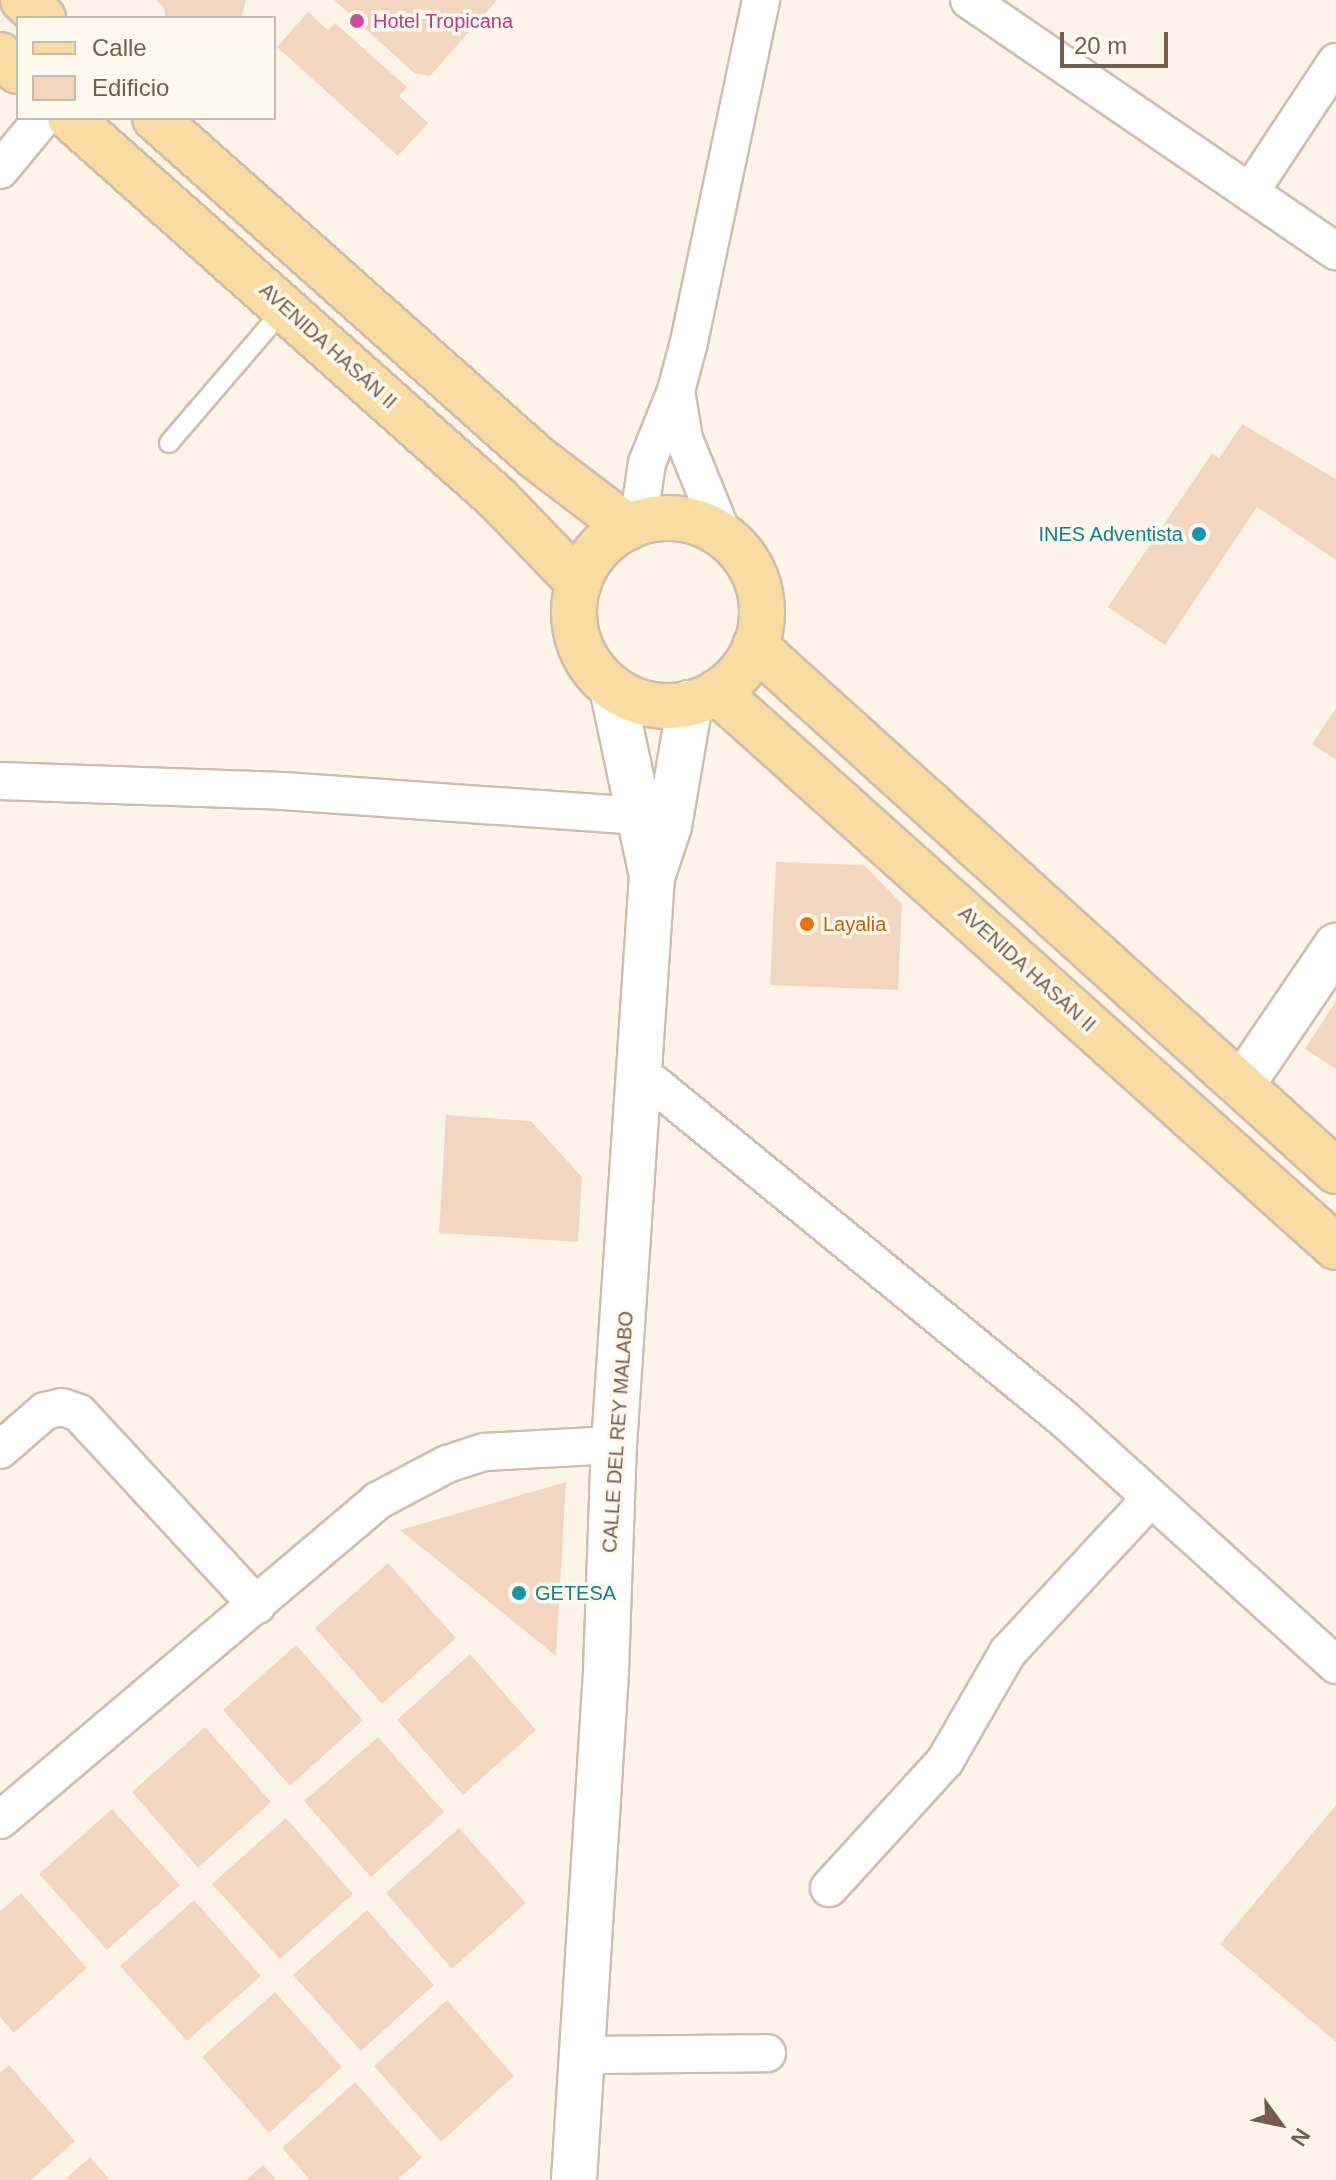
<!DOCTYPE html>
<meta charset="utf-8">
<style>
body{margin:0}
#map{position:relative;width:1336px;height:2180px;overflow:hidden;background:#fcf5e7;font-family:Arial,sans-serif}
div>[style]{position:absolute}
[style*='--x']{left:calc(var(--x)*1px);top:calc(var(--y)*1px);width:calc(var(--w)*1px);rotate:calc(var(--a)*1deg)}
.building>*{inset:0;background:#f1d5bf}
.roads{filter:drop-shadow(2px 0 #cebdad) drop-shadow(-2px 0 #cebdad) drop-shadow(0 2px #cebdad) drop-shadow(0 -2px #cebdad)}
.lane>*{height:18px;margin:-9px;padding:0 9px;transform-origin:9px;border-radius:9px;background:#fff}
.street>*{height:36px;margin:-18px;padding:0 18px;transform-origin:18px;border-radius:18px;background:#fff}
.secondary>*{height:44px;margin:-22px;padding:0 22px;transform-origin:22px;border-radius:22px;background:#fff}
.primary>*{height:44px;margin:-22px;padding:0 22px;transform-origin:22px;border-radius:22px;background:#f9dca1}
.primary>.ring{margin:-22px;padding:0;box-sizing:content-box;background:none;border:44px solid #f9dca1;border-radius:50%}
.dots>*{width:22px;height:22px;translate:-50% -50%;box-sizing:border-box;border:4px solid #fff9ed;border-radius:50%}
span{translate:-50% -50%;white-space:nowrap;text-align:center;line-height:1.15;-webkit-text-stroke:7px #fff9ed;paint-order:stroke}
.hotel-label{font-size:20px;color:#b23c85}
.left{translate:0 -50%;text-align:left}
.street-label{font-size:20px;color:#755c4b}
.culture-label{font-size:20px;color:#0d838f}
.right{translate:-100% -50%;text-align:right}
.food-label{font-size:20px;color:#c56008}
.legend{position:absolute;left:16px;top:16px;width:260px;height:104px;box-sizing:border-box;background:#fff9ed;border:2px solid #c8baac;margin:0;padding:10px 14px;list-style:none;font-size:24px;color:#755c4b}
.legend li{display:flex;align-items:center;gap:16px;height:40px}
.legend b{width:40px;border:2px solid #c8baac}
.north{position:absolute;left:1240px;top:2084px;width:80px;height:80px;-webkit-text-stroke:6px #fff9ed;paint-order:stroke;rotate:123deg;font-size:22px;font-weight:700;line-height:32px;text-align:center;color:#755c4b}
.north::after{content:'';display:block;margin:auto;width:28px;height:36px;background:#755c4b;clip-path:polygon(50% 0,100% 100%,50% 72%,0 100%)}
.scale{position:absolute;left:1060px;top:32px;width:108px;height:36px;box-sizing:border-box;border:4px solid #755c4b;border-top:0;padding-left:10px;font-size:24px;line-height:28px;white-space:nowrap;color:#755c4b;-webkit-text-stroke:6px #fff9ed;paint-order:stroke}
</style>
<div id="map">
<div class="building">
<div style="clip-path:polygon(156px 0,246px 0,241px 18px,165px 18px,164px 8px)"></div>
<div style="clip-path:polygon(334px 0,497px 0,430px 76px,414px 73px)"></div>
<div style="clip-path:polygon(308px 12px,328px 30px,335px 23px,407px 87px,399px 96px,428px 123px,398px 156px,277px 47px)"></div>
<div style="clip-path:polygon(1242px 424px,1336px 479px,1336px 560px,1257px 507px,1165px 645px,1108px 607px,1212px 453px,1219px 458px)"></div>
<div style="clip-path:polygon(1336px 708px,1336px 760px,1312px 744px)"></div>
<div style="clip-path:polygon(776px 862px,864px 865px,902px 904px,898px 990px,770px 985px)"></div>
<div style="clip-path:polygon(1336px 1001px,1336px 1069px,1305px 1049px)"></div>
<div style="clip-path:polygon(446px 1115px,531px 1121px,582px 1177px,578px 1242px,439px 1233px)"></div>
<div style="clip-path:polygon(566px 1482px,556px 1656px,400px 1530px)"></div>
<div style="clip-path:polygon(388px 1563px,456px 1638px,382px 1704px,315px 1628px)"></div>
<div style="clip-path:polygon(296px 1645px,363px 1720px,290px 1786px,223px 1710px)"></div>
<div style="clip-path:polygon(470px 1654px,536px 1730px,463px 1795px,397px 1720px)"></div>
<div style="clip-path:polygon(205px 1727px,271px 1802px,198px 1868px,132px 1792px)"></div>
<div style="clip-path:polygon(378px 1737px,444px 1812px,371px 1877px,304px 1801px)"></div>
<div style="clip-path:polygon(1336px 1805px,1336px 2042px,1220px 1944px)"></div>
<div style="clip-path:polygon(112px 1809px,180px 1885px,107px 1950px,39px 1874px)"></div>
<div style="clip-path:polygon(286px 1818px,353px 1894px,280px 1959px,212px 1884px)"></div>
<div style="clip-path:polygon(459px 1828px,526px 1903px,452px 1969px,386px 1893px)"></div>
<div style="clip-path:polygon(21px 1893px,87px 1968px,14px 2033px,0 2017px,0 1911px)"></div>
<div style="clip-path:polygon(194px 1900px,261px 1976px,187px 2041px,120px 1966px)"></div>
<div style="clip-path:polygon(367px 1910px,434px 1985px,361px 2051px,293px 1975px)"></div>
<div style="clip-path:polygon(275px 1992px,342px 2067px,269px 2133px,202px 2057px)"></div>
<div style="clip-path:polygon(447px 2000px,514px 2076px,441px 2142px,374px 2066px)"></div>
<div style="clip-path:polygon(9px 2065px,75px 2141px,31px 2180px,0 2180px,0 2073px)"></div>
<div style="clip-path:polygon(355px 2082px,422px 2158px,397px 2180px,310px 2180px,282px 2148px)"></div>
<div style="clip-path:polygon(90px 2157px,110px 2180px,64px 2180px)"></div>
<div style="clip-path:polygon(263px 2165px,277px 2180px,246px 2180px)"></div>
</div>
<div class="roads">
<div class="lane">
<div style="--x:169;--y:443;--w:177;--a:-49.4"></div>
</div>
<div class="street">
<div style="--x:969;--y:0;--w:445;--a:34.4"></div>
<div style="--x:0;--y:170;--w:67;--a:-50.4"></div>
<div style="--x:1250;--y:192;--w:156;--a:-56.5"></div>
<div style="--x:676;--y:391;--w:49;--a:80.5"></div>
<div style="--x:684;--y:439;--w:104;--a:67.9"></div>
<div style="--x:638;--y:523;--w:61;--a:-81.5"></div>
<div style="--x:647;--y:463;--w:78;--a:-68.1"></div>
<div style="--x:676;--y:391;--w:51;--a:-75.1"></div>
<div style="--x:689;--y:342;--w:349;--a:-78.1"></div>
<div style="--x:0;--y:781;--w:283;--a:2"></div>
<div style="--x:283;--y:791;--w:358;--a:4"></div>
<div style="--x:642;--y:1074;--w:545;--a:39.27"></div>
<div style="--x:1064;--y:1419;--w:367;--a:42.1"></div>
<div style="--x:0;--y:1450;--w:60;--a:-40.9"></div>
<div style="--x:45;--y:1411;--w:17;--a:-13"></div>
<div style="--x:62;--y:1407;--w:18;--a:19"></div>
<div style="--x:79;--y:1413;--w:262;--a:47.2"></div>
<div style="--x:0;--y:1820;--w:494;--a:-40.2"></div>
<div style="--x:377;--y:1501;--w:79;--a:-27.9"></div>
<div style="--x:447;--y:1464;--w:40;--a:-18"></div>
<div style="--x:485;--y:1452;--w:129;--a:-3.1"></div>
<div style="--x:829;--y:1888;--w:172;--a:-47.6"></div>
<div style="--x:945;--y:1761;--w:126;--a:-60"></div>
<div style="--x:1008;--y:1652;--w:209;--a:-47.1"></div>
<div style="--x:585;--y:2055;--w:182;--a:-0.6"></div>
</div>
<div class="secondary">
<div style="--x:653;--y:874;--w:51;--a:-71.6"></div>
<div style="--x:669;--y:826;--w:125;--a:-80.3"></div>
<div style="--x:1243;--y:1083;--w:166;--a:-55.8"></div>
<div style="--x:574;--y:2180;--w:510;--a:-86.4"></div>
<div style="--x:606;--y:1671;--w:226;--a:-88"></div>
<div style="--x:614;--y:1445;--w:570;--a:-86.18"></div>
<div style="--x:652;--y:876;--w:192;--a:-102"></div>
</div>
<div class="primary">
<div style="--x:23;--y:0;--w:27;--a:42"></div>
<div style="--x:0;--y:55;--w:24;--a:42"></div>
<div style="--x:70;--y:118;--w:572;--a:41.67"></div>
<div style="--x:497;--y:498;--w:118;--a:46"></div>
<div style="--x:155;--y:118;--w:510;--a:41.66"></div>
<div style="--x:536;--y:457;--w:116;--a:37.3"></div>
<div class="ring" style="left:574px;top:518px;width:144px;height:144px"></div>
<div style="--x:755;--y:646;--w:783;--a:42.1"></div>
<div style="--x:717;--y:692;--w:831;--a:41.88"></div>
</div>
</div>
<div class="dots">
<div style="left:357px;top:21px;background:#d1479c"></div>
<div style="left:1199px;top:534px;background:#0f9aa8"></div>
<div style="left:807px;top:924px;background:#e8710a"></div>
<div style="left:519px;top:1593px;background:#0f9aa8"></div>
</div>
<div class="hotel-label">
<span class="left" style="left:373px;top:21px">Hotel Tropicana</span>
</div>
<div class="street-label">
<span style="left:328px;top:346px;rotate:42deg">AVENIDA HASÁN II</span>
<span style="left:1027px;top:969px;rotate:42deg">AVENIDA HASÁN II</span>
<span style="left:618px;top:1432px;rotate:-86deg">CALLE DEL REY MALABO</span>
</div>
<div class="culture-label">
<span class="right" style="left:1183px;top:534px">INES Adventista</span>
<span class="left" style="left:535px;top:1593px">GETESA</span>
</div>
<div class="food-label">
<span class="left" style="left:823px;top:924px">Layalia</span>
</div>
<ul class="legend">
<li><b style="height:10px;background:#f9dca1"></b>Calle</li>
<li><b style="height:22px;background:#f1d5bf"></b>Edificio</li>
</ul>
<div class="north">N</div>
<div class="scale">20 m</div>
</div>
